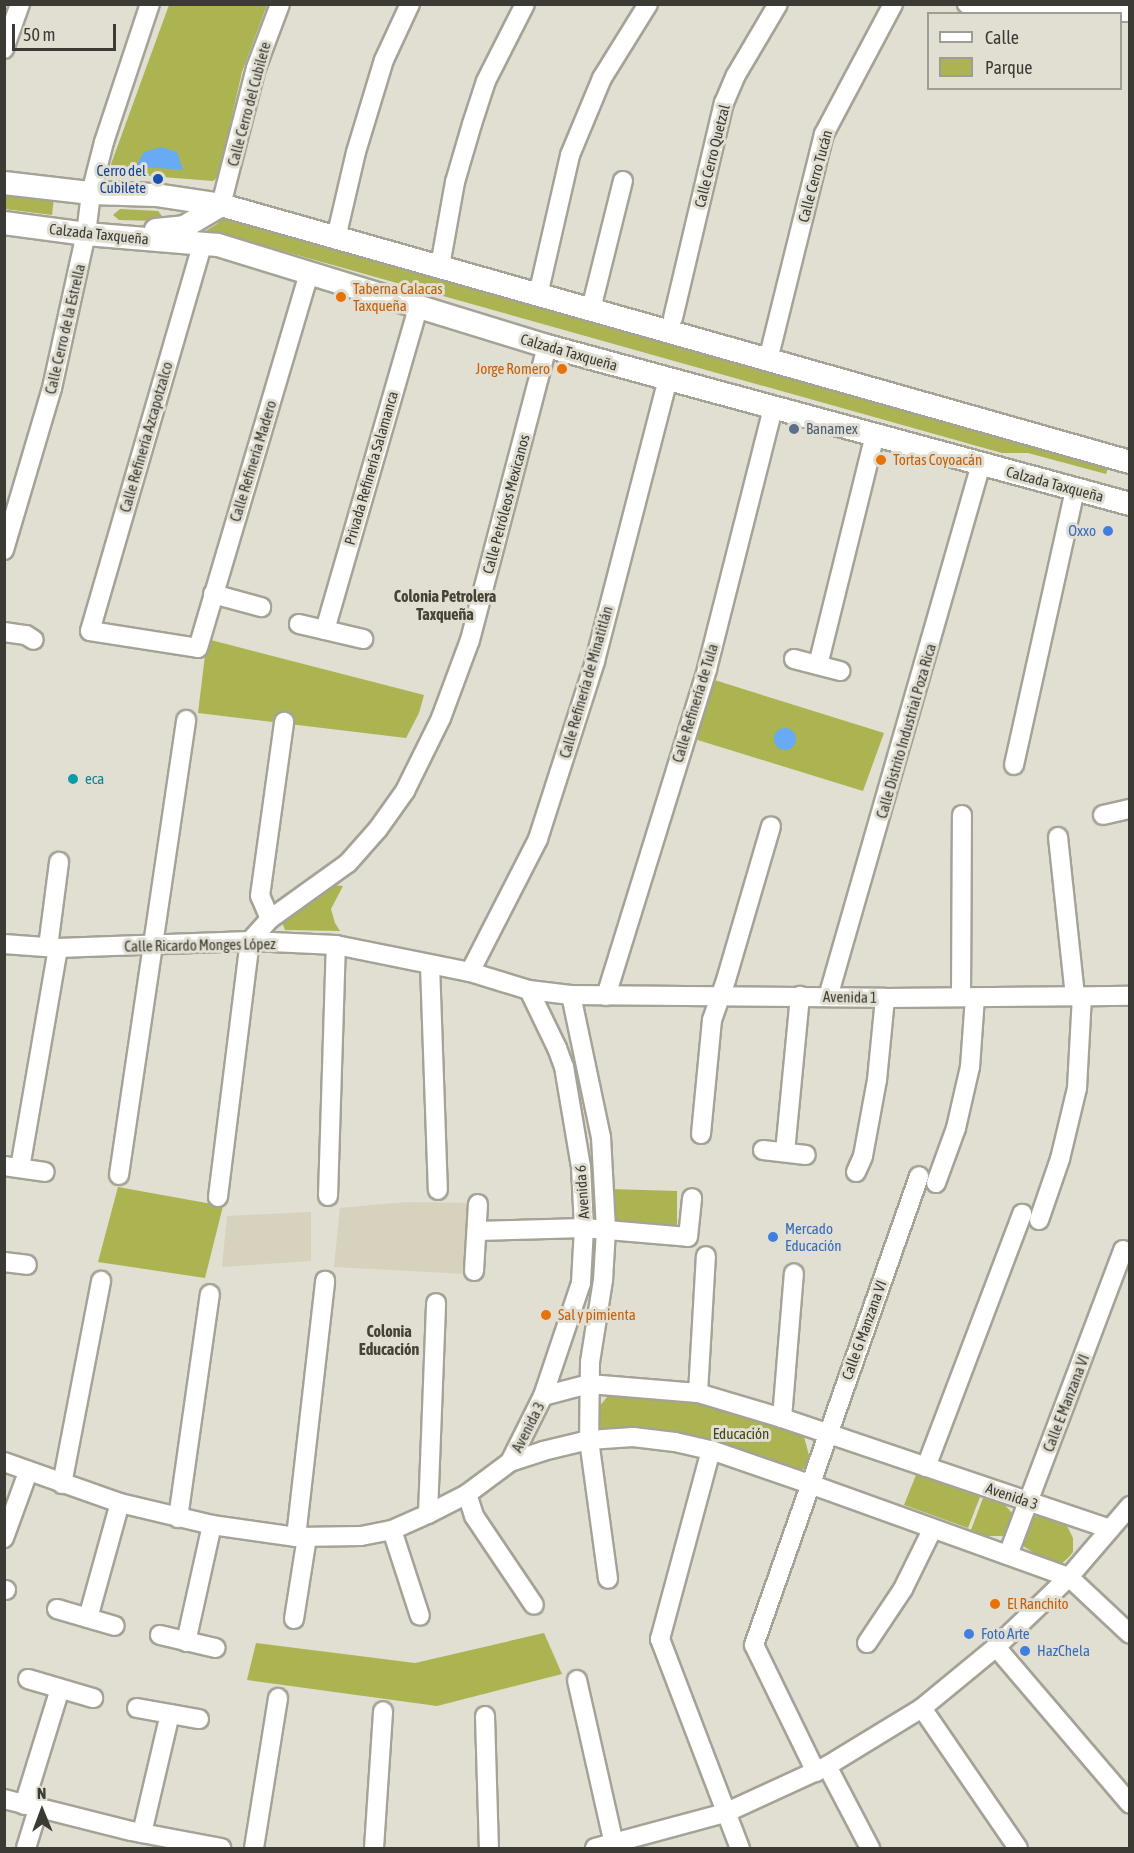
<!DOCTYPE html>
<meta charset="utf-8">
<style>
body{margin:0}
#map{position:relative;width:1134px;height:1853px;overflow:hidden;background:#e1ded2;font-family:"Asap Condensed",sans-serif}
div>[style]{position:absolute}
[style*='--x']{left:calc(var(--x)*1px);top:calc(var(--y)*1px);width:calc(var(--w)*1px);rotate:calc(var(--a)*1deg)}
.built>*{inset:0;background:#d6d2be}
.green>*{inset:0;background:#acb351}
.water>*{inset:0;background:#68aaf3}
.round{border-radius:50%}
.roads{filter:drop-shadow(2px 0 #a5a296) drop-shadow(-2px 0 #a5a296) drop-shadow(0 2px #a5a296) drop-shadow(0 -2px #a5a296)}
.minor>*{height:18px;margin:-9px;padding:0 9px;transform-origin:9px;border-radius:9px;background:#fff}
.major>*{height:22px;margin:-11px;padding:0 11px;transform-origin:11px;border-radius:11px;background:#fff}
.dots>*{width:16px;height:16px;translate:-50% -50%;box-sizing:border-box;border:3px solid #e1ded2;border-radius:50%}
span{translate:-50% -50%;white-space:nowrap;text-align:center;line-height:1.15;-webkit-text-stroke:6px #e1ded2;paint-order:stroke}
.street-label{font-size:15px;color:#3c3a35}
.transit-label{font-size:15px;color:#164399}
.right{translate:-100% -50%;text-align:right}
.food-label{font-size:15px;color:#c56008}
.left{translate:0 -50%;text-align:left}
.service-label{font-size:15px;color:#4e5e75}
.shop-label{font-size:15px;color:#366cbe}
.culture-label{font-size:15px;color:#0d838f}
.park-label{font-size:15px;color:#43461c}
.neighbourhood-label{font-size:16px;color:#454338;font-weight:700}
.frame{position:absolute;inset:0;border:6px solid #3c3a35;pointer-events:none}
.legend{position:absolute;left:927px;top:12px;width:195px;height:78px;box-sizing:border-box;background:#e1ded2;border:2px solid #9f9c93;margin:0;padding:8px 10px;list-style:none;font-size:18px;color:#3c3a35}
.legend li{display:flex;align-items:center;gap:12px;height:30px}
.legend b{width:30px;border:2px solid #9f9c93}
.north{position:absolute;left:12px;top:1781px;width:60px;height:60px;-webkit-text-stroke:4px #e1ded2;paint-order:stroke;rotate:359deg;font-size:16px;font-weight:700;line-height:24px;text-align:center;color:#3c3a35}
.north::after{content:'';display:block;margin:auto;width:21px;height:27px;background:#3c3a35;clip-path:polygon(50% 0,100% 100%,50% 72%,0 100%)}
.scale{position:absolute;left:12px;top:24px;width:104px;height:27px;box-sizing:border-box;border:3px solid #3c3a35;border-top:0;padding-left:8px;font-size:18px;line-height:21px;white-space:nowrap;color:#3c3a35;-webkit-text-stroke:4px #e1ded2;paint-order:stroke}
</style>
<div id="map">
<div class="built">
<div style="clip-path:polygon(406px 1202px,471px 1203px,467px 1274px,334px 1267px,340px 1208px)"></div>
<div style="clip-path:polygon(311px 1212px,311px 1261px,222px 1267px,227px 1216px)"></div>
</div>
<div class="green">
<div style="clip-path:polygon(169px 5px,267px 5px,242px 72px,218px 177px,213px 181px,124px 174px,114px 171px,111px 164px)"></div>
<div style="clip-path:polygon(5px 191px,54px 198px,52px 215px,5px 209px)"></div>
<div style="clip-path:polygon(120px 209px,158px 211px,162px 216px,157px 221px,119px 220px,113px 215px)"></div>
<div style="clip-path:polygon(226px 215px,1108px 468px,1106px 474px,1028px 453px,1002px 453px,265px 246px,204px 232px,217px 224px)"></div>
<div style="clip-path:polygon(207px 639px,424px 695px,419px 713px,406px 738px,198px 713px)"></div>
<div style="clip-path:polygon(708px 678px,884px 733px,863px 791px,688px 737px)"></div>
<div style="clip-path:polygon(333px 885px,343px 886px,331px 909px,335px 923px,340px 931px,285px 930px,282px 922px,298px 908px)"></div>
<div style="clip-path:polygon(118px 1187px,223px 1206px,205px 1278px,98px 1262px)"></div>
<div style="clip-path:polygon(610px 1189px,677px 1191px,677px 1227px,609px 1222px)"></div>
<div style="clip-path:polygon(608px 1396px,663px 1399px,724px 1408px,803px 1433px,810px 1459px,804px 1469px,791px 1470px,603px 1433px,596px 1420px,598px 1408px)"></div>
<div style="clip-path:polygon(916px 1475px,980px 1497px,968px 1528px,904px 1505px)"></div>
<div style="clip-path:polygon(983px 1498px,1005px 1505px,1012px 1513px,1014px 1521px,1004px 1536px,986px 1536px,971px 1530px)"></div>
<div style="clip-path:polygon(1031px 1516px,1049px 1517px,1067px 1526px,1073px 1538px,1073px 1552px,1068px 1558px,1062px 1563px,1045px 1560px,1023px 1546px,1021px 1538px)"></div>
<div style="clip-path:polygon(544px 1633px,562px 1674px,437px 1706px,247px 1680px,256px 1643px,415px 1663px)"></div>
</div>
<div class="water">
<div style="clip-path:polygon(161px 147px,177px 152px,183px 170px,136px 166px,144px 152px)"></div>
<div class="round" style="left:774px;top:728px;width:22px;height:22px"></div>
</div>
<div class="roads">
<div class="minor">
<div style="--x:967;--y:4;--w:59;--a:6.8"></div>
<div style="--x:1026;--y:11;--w:104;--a:0.6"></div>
<div style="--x:4;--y:49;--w:48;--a:-70.4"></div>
<div style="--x:221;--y:205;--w:141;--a:-75.7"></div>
<div style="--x:256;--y:68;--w:68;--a:-69.4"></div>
<div style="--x:336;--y:238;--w:88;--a:-76.9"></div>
<div style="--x:356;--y:152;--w:96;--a:-73.1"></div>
<div style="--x:384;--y:60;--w:62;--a:-65.1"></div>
<div style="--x:203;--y:242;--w:405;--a:106.2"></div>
<div style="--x:90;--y:631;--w:109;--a:8.9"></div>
<div style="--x:198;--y:648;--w:391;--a:-73.5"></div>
<div style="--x:440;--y:266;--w:85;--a:-79.9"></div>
<div style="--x:455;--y:182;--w:60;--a:-73.7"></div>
<div style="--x:472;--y:124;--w:45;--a:-72"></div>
<div style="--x:486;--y:81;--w:86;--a:-63.1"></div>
<div style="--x:538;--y:295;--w:144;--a:-77.1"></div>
<div style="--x:570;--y:155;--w:83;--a:-67.4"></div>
<div style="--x:602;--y:78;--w:87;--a:-58.1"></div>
<div style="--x:591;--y:309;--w:132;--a:-76"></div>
<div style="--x:673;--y:318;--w:221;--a:-76.7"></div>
<div style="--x:724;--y:103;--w:30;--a:-67"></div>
<div style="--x:736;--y:75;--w:82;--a:-59.4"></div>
<div style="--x:768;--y:360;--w:233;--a:-76.1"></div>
<div style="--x:824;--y:134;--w:147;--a:-62"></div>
<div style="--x:4;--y:550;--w:169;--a:-73.5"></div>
<div style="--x:52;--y:388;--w:158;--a:-77.6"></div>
<div style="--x:86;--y:234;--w:41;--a:-83"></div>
<div style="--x:91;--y:193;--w:53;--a:-75.7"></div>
<div style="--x:104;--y:142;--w:145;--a:-71.6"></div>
<div style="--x:213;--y:594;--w:50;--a:15.2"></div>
<div style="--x:299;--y:624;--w:66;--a:13.2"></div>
<div style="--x:325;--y:630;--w:336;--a:-73.9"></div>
<div style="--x:4;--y:632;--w:22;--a:8"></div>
<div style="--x:26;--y:635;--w:9;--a:32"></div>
<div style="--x:794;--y:659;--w:48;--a:14.6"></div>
<div style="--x:818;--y:665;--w:237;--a:-76.1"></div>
<div style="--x:1014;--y:765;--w:282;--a:-77.5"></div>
<div style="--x:1103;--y:815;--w:28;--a:-13"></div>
<div style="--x:1058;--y:837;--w:160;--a:83.9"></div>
<div style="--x:270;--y:919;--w:25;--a:-113"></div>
<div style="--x:260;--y:896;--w:176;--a:-82.1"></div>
<div style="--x:4;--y:944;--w:54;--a:4.2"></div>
<div style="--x:58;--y:948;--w:192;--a:-2.1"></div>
<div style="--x:250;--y:941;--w:86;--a:2.7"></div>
<div style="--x:336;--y:945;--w:137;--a:11.4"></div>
<div style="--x:470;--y:972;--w:62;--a:17"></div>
<div style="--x:529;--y:990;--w:42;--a:6.8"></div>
<div style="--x:571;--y:995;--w:314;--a:0.5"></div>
<div style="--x:885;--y:998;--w:245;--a:-0.5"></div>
<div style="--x:48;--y:947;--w:86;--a:-82.6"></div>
<div style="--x:430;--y:965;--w:225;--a:88"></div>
<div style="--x:470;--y:972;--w:149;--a:-62.9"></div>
<div style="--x:538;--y:839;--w:187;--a:-72.2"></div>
<div style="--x:595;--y:661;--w:291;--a:-75.5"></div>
<div style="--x:571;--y:995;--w:145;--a:78.1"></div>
<div style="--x:601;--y:1137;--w:93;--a:86.9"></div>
<div style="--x:606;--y:1230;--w:50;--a:93.4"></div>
<div style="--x:603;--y:1280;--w:83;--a:99"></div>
<div style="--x:590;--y:1362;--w:78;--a:90.7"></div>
<div style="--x:589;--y:1440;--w:140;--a:82.2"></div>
<div style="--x:606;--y:996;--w:342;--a:-72.8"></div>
<div style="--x:707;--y:669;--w:269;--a:-75.8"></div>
<div style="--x:828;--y:997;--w:555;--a:-73.98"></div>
<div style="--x:961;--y:997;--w:182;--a:-89.7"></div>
<div style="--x:701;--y:1134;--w:115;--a:-84.5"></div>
<div style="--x:712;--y:1020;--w:42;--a:-70.7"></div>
<div style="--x:726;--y:980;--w:160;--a:-73.7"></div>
<div style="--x:763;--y:1150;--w:43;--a:6.6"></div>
<div style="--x:785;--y:1152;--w:157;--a:-84.5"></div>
<div style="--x:4;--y:1166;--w:41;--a:8.3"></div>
<div style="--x:20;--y:1168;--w:223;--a:-80.2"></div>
<div style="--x:856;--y:1172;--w:17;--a:-66"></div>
<div style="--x:863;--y:1156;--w:77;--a:-79.6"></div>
<div style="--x:877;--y:1080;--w:82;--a:-84.4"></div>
<div style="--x:119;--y:1175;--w:460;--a:-81.6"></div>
<div style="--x:936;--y:1183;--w:59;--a:-70"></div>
<div style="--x:956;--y:1128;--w:63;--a:-77.1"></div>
<div style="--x:970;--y:1067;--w:69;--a:-85.9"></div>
<div style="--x:328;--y:1196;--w:251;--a:-88.2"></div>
<div style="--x:218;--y:1197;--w:258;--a:-82.9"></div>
<div style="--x:250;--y:941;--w:30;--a:-48"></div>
<div style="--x:270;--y:919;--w:96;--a:-35.7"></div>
<div style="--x:348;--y:863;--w:45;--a:-48.6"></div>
<div style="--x:378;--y:829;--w:47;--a:-54.6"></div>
<div style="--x:405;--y:791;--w:81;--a:-63.7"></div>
<div style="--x:441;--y:718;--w:83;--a:-69.6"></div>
<div style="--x:470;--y:640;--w:304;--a:-75.3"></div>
<div style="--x:1039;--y:1220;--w:65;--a:-71"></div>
<div style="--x:1060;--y:1159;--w:73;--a:-76.5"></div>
<div style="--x:1077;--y:1088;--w:91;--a:-86.9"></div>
<div style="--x:477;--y:1231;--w:107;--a:-1.6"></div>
<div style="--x:584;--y:1228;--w:104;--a:4.9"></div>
<div style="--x:688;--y:1237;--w:39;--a:-84"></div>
<div style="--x:4;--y:1262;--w:23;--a:7"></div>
<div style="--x:474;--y:1271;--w:67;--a:-86.6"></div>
<div style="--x:698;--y:1393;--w:137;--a:-86.7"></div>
<div style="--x:543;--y:1396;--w:48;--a:-14.6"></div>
<div style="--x:589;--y:1384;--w:109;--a:4.7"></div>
<div style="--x:698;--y:1393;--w:88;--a:16.6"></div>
<div style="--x:782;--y:1418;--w:346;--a:18.7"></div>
<div style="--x:782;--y:1418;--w:145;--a:-85.3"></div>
<div style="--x:711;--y:1450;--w:196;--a:105.1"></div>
<div style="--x:660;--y:1639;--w:224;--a:69.1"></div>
<div style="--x:4;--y:1462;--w:123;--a:19.5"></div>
<div style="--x:120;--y:1503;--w:95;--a:13.4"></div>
<div style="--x:212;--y:1525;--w:85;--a:8.1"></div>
<div style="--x:296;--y:1537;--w:65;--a:-0.9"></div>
<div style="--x:361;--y:1536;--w:32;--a:-11"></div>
<div style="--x:392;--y:1530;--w:39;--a:-24"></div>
<div style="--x:428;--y:1514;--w:44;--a:-27.1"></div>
<div style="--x:467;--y:1494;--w:54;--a:-36.7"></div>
<div style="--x:510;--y:1462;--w:35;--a:-18"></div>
<div style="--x:543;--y:1451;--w:47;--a:-13.4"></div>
<div style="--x:589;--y:1440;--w:44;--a:-3.9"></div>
<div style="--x:633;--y:1437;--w:42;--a:6.8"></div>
<div style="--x:675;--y:1442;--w:37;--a:13"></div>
<div style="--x:711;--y:1450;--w:105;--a:19"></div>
<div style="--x:810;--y:1484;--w:275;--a:19.8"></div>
<div style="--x:1069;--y:1577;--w:83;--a:43.1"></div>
<div style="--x:510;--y:1462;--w:74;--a:-63.4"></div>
<div style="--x:543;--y:1396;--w:119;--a:-71.4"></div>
<div style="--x:581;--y:1283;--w:55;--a:-86.9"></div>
<div style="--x:584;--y:1228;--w:61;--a:-92.8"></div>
<div style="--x:581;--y:1167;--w:101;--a:-99.6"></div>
<div style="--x:564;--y:1067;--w:20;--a:-110"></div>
<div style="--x:557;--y:1048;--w:64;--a:-115.8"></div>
<div style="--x:926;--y:1467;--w:271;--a:-69.2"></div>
<div style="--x:62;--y:1484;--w:207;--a:-79.1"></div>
<div style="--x:467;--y:1494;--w:23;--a:72"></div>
<div style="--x:474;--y:1516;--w:107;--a:56"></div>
<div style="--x:428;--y:1514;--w:211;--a:-87.8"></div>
<div style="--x:178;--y:1518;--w:226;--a:-81.9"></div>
<div style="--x:392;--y:1530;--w:90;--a:72"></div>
<div style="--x:296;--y:1537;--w:258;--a:-83.5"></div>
<div style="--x:4;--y:1538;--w:70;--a:-70"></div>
<div style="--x:1008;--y:1555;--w:326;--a:-69.3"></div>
<div style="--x:4;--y:1590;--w:2;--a:0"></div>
<div style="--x:57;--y:1609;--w:60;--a:16.3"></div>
<div style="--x:88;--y:1618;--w:119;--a:-74.5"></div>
<div style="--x:294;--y:1619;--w:83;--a:-81"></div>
<div style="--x:160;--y:1635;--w:57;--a:13.1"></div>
<div style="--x:186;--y:1642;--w:120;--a:-77.5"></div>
<div style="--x:867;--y:1643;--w:65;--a:-56.3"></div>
<div style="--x:903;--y:1589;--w:66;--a:-63.8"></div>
<div style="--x:996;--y:1647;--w:206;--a:49.5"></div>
<div style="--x:28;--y:1679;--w:68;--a:16.3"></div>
<div style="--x:577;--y:1680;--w:168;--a:77.3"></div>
<div style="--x:137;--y:1708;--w:63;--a:10.1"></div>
<div style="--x:922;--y:1708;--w:170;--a:55.6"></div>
<div style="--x:485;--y:1716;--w:132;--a:88.3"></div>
<div style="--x:827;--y:1766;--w:93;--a:62.3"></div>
<div style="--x:816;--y:1772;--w:141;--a:-116"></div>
<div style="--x:754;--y:1645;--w:497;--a:-70.6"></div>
<div style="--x:4;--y:1799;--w:131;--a:14.1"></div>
<div style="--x:131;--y:1831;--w:92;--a:10.7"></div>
<div style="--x:24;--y:1805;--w:121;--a:-72.8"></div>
<div style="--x:142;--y:1833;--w:122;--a:-76.8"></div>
<div style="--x:26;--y:1848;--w:41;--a:-72.9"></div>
<div style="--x:254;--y:1848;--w:152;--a:-80.9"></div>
<div style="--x:374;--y:1848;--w:137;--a:-86.2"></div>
<div style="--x:595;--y:1848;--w:135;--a:-15.1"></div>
<div style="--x:725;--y:1813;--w:112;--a:-24.7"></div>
<div style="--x:827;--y:1766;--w:111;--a:-31.4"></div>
<div style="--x:922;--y:1708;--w:96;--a:-39.5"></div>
<div style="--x:996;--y:1647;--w:101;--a:-43.8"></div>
<div style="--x:1069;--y:1577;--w:94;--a:-49.3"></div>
</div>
<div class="major">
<div style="--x:4;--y:183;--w:88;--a:6.6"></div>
<div style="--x:91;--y:193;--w:65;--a:1.8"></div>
<div style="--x:156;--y:195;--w:66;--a:8.7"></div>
<div style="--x:221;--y:205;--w:945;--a:15.79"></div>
<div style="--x:4;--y:223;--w:83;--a:7.6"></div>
<div style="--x:86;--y:234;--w:132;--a:4.8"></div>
<div style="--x:218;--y:245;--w:344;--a:17.1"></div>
<div style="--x:547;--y:346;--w:604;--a:15.16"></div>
<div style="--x:156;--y:230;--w:28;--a:-6"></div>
<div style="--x:184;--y:227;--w:43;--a:-30.7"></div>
</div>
</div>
<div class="dots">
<div style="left:158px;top:179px;background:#1a4fb4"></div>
<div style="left:341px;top:297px;background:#e8710a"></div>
<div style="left:562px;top:369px;background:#e8710a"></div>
<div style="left:794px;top:429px;background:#5c6f8a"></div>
<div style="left:881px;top:460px;background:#e8710a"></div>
<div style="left:1108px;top:531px;background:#3f7fe0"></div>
<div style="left:73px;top:779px;background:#0f9aa8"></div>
<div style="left:773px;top:1237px;background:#3f7fe0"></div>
<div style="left:546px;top:1315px;background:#e8710a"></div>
<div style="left:995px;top:1604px;background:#e8710a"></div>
<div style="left:969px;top:1634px;background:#3f7fe0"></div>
<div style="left:1025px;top:1651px;background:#3f7fe0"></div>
</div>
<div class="street-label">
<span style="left:249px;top:104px;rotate:-75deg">Calle Cerro del Cubilete</span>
<span style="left:712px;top:156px;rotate:-76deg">Calle Cerro Quetzal</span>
<span style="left:815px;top:176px;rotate:-75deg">Calle Cerro Tucán</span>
<span style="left:99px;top:234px;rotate:6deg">Calzada Taxqueña</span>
<span style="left:65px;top:329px;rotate:-77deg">Calle Cerro de la Estrella</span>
<span style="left:569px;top:352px;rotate:16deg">Calzada Taxqueña</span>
<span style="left:146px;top:437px;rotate:-74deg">Calle Refinería Azcapotzalco</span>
<span style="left:253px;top:461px;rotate:-73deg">Calle Refinería Madero</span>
<span style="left:371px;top:468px;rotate:-74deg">Privada Refinería Salamanca</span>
<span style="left:1055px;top:484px;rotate:15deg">Calzada Taxqueña</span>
<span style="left:506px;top:504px;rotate:-75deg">Calle Petróleos Mexicanos</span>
<span style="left:586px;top:682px;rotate:-74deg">Calle Refinería de Minatitlán</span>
<span style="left:695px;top:703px;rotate:-73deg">Calle Refinería de Tula</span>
<span style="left:906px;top:731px;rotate:-74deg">Calle Distrito Industrial Poza Rica</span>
<span style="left:200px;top:945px;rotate:-1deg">Calle Ricardo Monges López</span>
<span style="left:850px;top:997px;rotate:1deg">Avenida 1</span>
<span style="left:582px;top:1192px;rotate:-94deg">Avenida 6</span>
<span style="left:864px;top:1330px;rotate:-70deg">Calle G Manzana VI</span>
<span style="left:1066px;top:1403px;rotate:-69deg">Calle E Manzana VI</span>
<span style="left:528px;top:1427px;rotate:-63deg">Avenida 3</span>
<span style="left:1012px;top:1496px;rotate:19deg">Avenida 3</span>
</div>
<div class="transit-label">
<span class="right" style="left:146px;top:179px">Cerro del<br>Cubilete</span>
</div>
<div class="food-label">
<span class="left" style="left:353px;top:297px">Taberna Calacas<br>Taxqueña</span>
<span class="right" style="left:550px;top:369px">Jorge Romero</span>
<span class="left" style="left:893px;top:460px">Tortas Coyoacán</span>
<span class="left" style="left:558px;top:1315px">Sal y pimienta</span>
<span class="left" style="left:1007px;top:1604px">El Ranchito</span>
</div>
<div class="service-label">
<span class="left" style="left:806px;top:429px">Banamex</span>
</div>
<div class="shop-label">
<span class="right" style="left:1096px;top:531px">Oxxo</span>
<span class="left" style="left:785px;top:1237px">Mercado<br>Educación</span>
<span class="left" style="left:981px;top:1634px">Foto Arte</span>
<span class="left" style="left:1037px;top:1651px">HazChela</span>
</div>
<div class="culture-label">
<span class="left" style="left:85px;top:779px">eca</span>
</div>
<div class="park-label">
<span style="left:741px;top:1434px">Educación</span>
</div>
<div class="neighbourhood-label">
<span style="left:445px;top:605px">Colonia Petrolera<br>Taxqueña</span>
<span style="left:389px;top:1340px">Colonia<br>Educación</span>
</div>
<div class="frame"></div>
<ul class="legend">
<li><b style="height:8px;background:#fff"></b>Calle</li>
<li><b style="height:16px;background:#acb351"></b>Parque</li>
</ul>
<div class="north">N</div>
<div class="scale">50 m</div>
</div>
